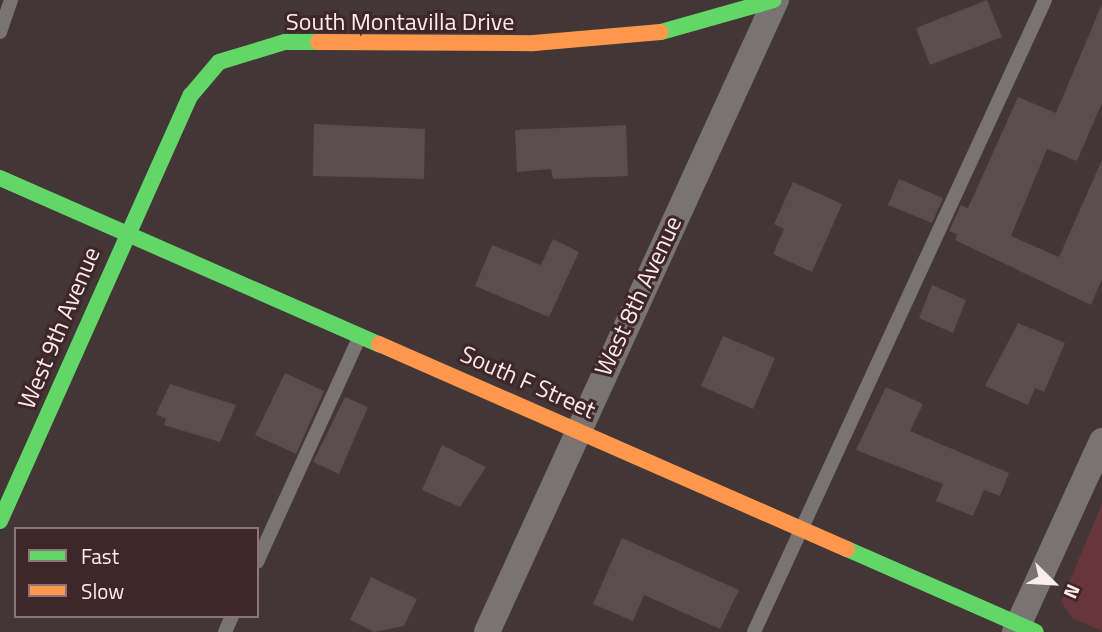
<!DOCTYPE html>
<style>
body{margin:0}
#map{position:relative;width:1102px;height:632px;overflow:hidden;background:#433637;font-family:"Titillium Web",sans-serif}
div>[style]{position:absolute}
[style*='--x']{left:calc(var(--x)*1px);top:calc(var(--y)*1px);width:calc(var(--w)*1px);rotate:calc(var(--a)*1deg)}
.green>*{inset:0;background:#67353c}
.building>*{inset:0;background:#5a4d4e}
.lane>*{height:14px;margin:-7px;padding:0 7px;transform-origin:7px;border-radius:7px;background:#797373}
.street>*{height:26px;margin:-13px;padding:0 13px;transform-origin:13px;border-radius:13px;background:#797373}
.fast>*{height:16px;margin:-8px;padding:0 8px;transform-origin:8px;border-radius:8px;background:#63d668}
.slow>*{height:16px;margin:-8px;padding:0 8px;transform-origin:8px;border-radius:8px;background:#ff974d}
span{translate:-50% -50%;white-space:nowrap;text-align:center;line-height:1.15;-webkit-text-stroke:6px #3f2628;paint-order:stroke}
.street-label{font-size:24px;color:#fcebec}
.legend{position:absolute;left:14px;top:527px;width:245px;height:91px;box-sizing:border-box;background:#3f2628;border:2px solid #8b7576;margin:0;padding:9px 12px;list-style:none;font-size:21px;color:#fcebec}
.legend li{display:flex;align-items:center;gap:14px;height:35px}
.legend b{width:35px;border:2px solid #8b7576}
.north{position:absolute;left:1018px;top:548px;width:70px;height:70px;-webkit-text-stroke:5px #3f2628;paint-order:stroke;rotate:114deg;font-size:19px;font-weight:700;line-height:28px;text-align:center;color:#fcebec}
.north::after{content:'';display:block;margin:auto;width:24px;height:32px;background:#fcebec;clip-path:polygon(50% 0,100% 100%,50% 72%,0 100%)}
</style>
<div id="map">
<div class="green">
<div style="clip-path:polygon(1102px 503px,1102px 631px,1072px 618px,1061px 602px)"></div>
</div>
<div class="building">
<div style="clip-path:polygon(987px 0,1002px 37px,930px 65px,916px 28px)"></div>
<div style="clip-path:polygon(1102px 4px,1102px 103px,1077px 161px,1047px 149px,1011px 236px,1059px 257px,1102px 160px,1102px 279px,1091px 305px,955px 240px,957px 234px,949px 231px,961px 205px,968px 208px,1018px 97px,1056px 113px)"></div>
<div style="clip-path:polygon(314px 124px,425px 129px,424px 179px,313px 176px)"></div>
<div style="clip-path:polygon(626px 125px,628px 176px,553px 179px,551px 169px,517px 172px,515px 130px)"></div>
<div style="clip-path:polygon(899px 179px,943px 198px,932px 223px,888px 205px)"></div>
<div style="clip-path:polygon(793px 182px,842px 204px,812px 272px,773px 254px,784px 229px,774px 224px)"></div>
<div style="clip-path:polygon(553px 239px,579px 252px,549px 317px,475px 286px,492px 245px,541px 265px)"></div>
<div style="clip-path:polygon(932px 285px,966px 300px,953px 333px,919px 318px)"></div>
<div style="clip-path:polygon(1018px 323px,1065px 343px,1044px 392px,1035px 388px,1028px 405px,985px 386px)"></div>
<div style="clip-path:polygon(723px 336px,775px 358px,753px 409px,701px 386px)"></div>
<div style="clip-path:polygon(285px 373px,324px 391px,296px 454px,255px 435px)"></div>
<div style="clip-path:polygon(170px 384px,236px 405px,220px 442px,164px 425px,166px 419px,156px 414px)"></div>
<div style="clip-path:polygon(886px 387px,923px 404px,910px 431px,1009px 473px,1000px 496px,984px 490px,973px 516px,936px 501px,943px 484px,856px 450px)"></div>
<div style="clip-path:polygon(345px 397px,368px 407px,339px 474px,313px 462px)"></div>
<div style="clip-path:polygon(442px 445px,486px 467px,460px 507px,422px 490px)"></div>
<div style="clip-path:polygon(622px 538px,739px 590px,720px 629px,644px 595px,633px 621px,593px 604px)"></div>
<div style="clip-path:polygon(371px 577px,417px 599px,404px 626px,374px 632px,350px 620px)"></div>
</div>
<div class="lane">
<div style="--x:0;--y:32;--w:34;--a:-71"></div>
<div style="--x:257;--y:562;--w:246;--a:-65.5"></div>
<div style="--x:225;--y:632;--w:17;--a:-66"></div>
<div style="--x:754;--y:632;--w:696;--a:-65.28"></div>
</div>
<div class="street">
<div style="--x:487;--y:632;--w:695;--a:-65.43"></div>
<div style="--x:1015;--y:632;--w:210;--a:-65.5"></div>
</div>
<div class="fast">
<div style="--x:661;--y:32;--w:117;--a:-15.8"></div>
<div style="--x:0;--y:178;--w:414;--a:23.7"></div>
<div style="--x:0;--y:521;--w:467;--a:-65.9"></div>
<div style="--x:191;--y:95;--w:43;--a:-49.7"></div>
<div style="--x:219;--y:62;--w:69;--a:-16.9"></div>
<div style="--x:285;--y:42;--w:33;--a:0"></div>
<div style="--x:847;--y:549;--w:206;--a:23.7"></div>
</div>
<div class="slow">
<div style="--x:318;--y:42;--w:216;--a:0.3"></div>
<div style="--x:534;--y:43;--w:127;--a:-5"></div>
<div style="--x:379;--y:344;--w:511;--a:23.66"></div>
</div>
<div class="street-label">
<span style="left:400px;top:22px">South Montavilla Drive</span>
<span style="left:638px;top:296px;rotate:-65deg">West 8th Avenue</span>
<span style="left:59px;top:328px;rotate:-67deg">West 9th Avenue</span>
<span style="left:528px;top:382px;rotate:24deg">South F Street</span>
</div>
<ul class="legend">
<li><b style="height:9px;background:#63d668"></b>Fast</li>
<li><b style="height:9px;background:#ff974d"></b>Slow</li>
</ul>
<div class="north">N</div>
</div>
